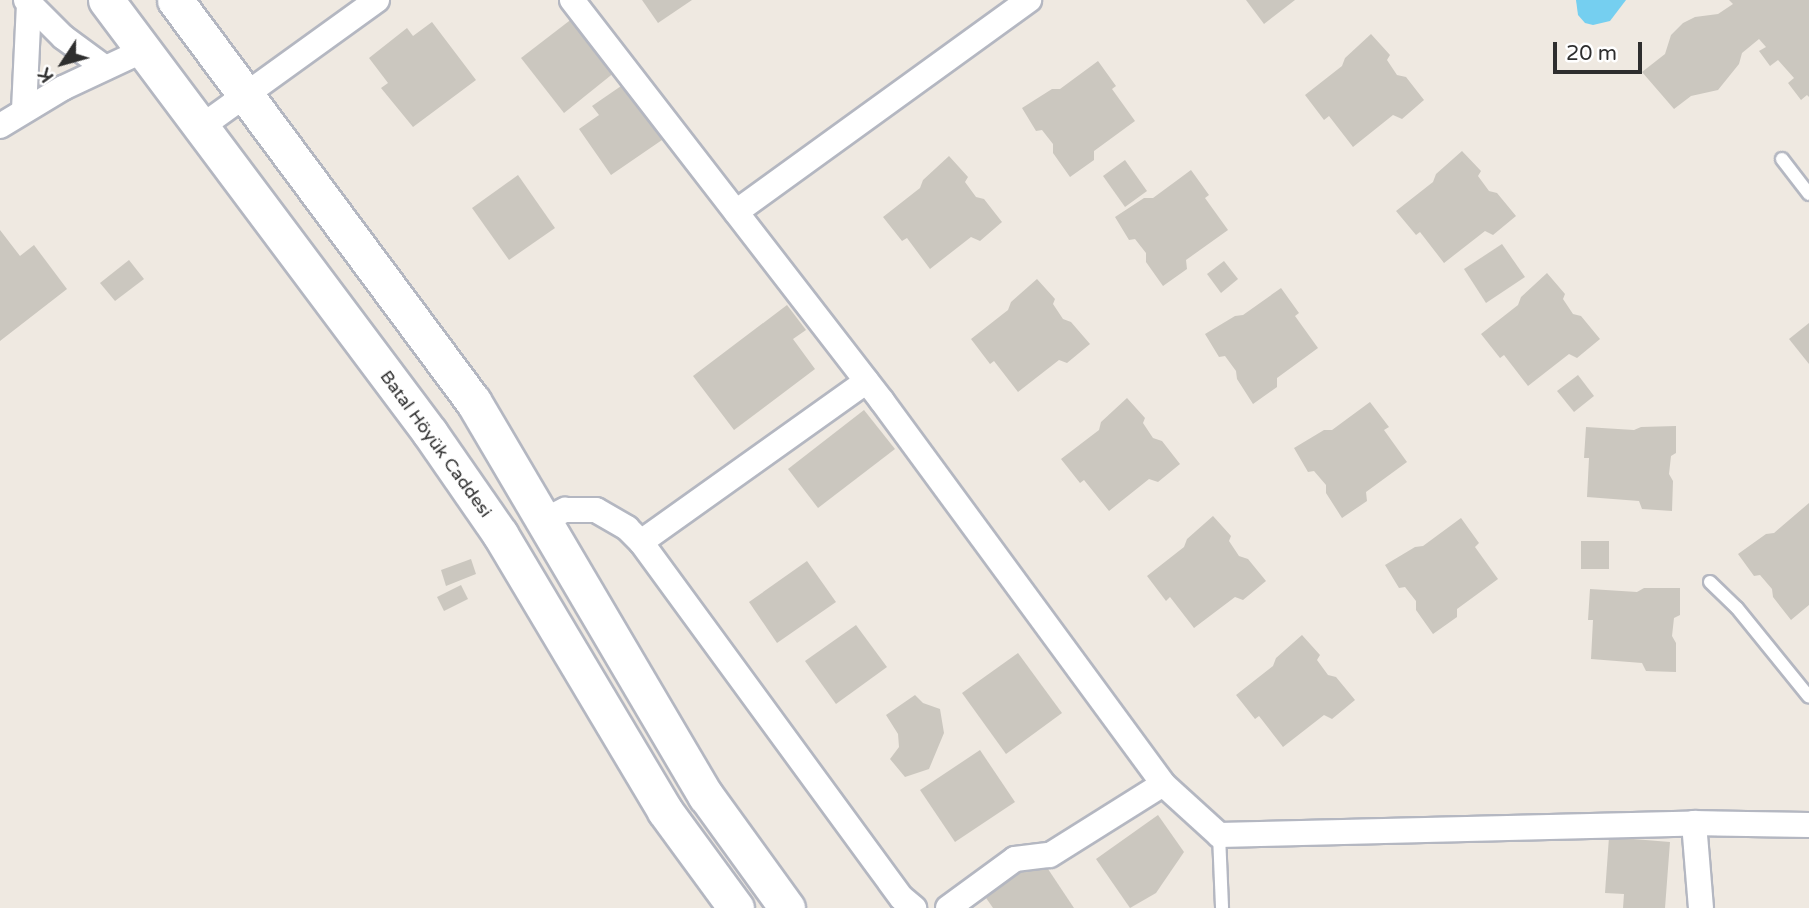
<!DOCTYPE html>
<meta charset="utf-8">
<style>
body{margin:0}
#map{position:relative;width:1809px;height:908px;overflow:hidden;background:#efe9e1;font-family:"Varela Round",sans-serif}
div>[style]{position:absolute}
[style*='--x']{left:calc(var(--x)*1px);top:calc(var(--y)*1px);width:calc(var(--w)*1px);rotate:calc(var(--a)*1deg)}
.water>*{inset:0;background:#75cff0}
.building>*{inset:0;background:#cbc7bf}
.roads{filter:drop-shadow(2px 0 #b4b7c1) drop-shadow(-2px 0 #b4b7c1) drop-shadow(0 2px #b4b7c1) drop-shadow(0 -2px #b4b7c1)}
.service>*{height:12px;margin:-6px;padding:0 6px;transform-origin:6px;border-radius:6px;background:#fff}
.minor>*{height:24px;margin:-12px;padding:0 12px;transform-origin:12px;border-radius:12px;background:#fff}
.secondary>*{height:35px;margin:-17.5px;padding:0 17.5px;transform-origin:17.5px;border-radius:17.5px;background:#fff}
span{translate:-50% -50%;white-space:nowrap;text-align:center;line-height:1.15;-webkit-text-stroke:6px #fff;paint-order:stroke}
.street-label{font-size:18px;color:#2e2e2e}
.north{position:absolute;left:28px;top:28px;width:70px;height:70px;-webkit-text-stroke:5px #fff;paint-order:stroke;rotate:234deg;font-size:19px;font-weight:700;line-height:28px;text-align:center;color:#2e2e2e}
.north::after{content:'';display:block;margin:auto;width:24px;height:32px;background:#2e2e2e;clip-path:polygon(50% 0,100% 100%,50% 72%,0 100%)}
.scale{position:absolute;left:1553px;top:42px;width:89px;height:32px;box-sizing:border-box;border:4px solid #2e2e2e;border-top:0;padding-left:9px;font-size:21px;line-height:24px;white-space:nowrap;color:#2e2e2e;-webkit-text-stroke:5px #fff;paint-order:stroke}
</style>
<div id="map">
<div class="water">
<div style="clip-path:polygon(1576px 0,1626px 0,1610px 21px,1593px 25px,1585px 23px,1578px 15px)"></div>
</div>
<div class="building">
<div style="clip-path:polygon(642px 0,692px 0,658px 23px)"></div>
<div style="clip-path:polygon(1246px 0,1295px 0,1264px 24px)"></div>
<div style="clip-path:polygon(1729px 0,1809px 0,1809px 97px,1807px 95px,1801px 100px,1788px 83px,1794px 78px,1778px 60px,1770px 66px,1759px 51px,1766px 47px,1759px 39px,1742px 53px,1739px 64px,1718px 90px,1691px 96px,1674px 109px,1642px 72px,1665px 54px,1671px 35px,1683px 23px,1695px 17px,1718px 14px,1733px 4px)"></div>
<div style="clip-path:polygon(573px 18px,615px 72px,564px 113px,521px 58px)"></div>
<div style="clip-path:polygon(432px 22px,476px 80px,413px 127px,381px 88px,388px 83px,369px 58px,407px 28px,413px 36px)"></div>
<div style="clip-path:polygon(1371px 34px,1390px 55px,1387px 60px,1397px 75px,1406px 77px,1424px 100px,1402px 119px,1393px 115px,1353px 147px,1329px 116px,1324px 120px,1305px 95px,1342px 66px,1345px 58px)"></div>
<div style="clip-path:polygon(1098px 61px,1116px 86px,1112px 89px,1135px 121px,1094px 151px,1094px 160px,1070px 177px,1053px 153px,1053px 144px,1042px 130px,1036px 131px,1022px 108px,1052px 89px,1060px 89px)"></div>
<div style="clip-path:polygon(624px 84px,662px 140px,611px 175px,579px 129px,599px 115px,592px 106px)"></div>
<div style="clip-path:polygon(1462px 151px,1481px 171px,1478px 176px,1489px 191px,1497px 193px,1516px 216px,1493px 235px,1485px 231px,1444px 263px,1420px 232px,1416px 235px,1396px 211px,1433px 182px,1436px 174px)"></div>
<div style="clip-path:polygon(949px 156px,968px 177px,965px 182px,976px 197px,984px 199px,1002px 222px,980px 241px,971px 237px,930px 269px,907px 238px,902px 241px,883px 217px,920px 188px,923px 180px)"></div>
<div style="clip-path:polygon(1125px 160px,1147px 191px,1125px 207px,1103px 176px)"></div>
<div style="clip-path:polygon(1191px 170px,1209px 195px,1205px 198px,1228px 230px,1186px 260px,1187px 269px,1163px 286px,1146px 262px,1146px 253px,1135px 239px,1129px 240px,1115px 217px,1144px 198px,1153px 198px)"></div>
<div style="clip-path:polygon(518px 175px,555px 228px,509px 260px,472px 208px)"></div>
<div style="clip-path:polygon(0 230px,20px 256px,34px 245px,67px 289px,0 341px)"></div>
<div style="clip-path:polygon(1502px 244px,1525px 277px,1486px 303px,1464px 269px)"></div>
<div style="clip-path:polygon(129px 260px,144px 279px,115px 301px,100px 283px)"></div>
<div style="clip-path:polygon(1224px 261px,1238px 279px,1221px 293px,1207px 274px)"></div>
<div style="clip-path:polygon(1547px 273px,1565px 294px,1563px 299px,1573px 314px,1581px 316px,1600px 339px,1577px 358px,1569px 354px,1528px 386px,1504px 355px,1500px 358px,1481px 334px,1518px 305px,1521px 297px)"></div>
<div style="clip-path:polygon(1037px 279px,1055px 299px,1053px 304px,1063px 319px,1071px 322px,1090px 344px,1067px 363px,1059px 360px,1018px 392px,994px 361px,990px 364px,971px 339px,1008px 310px,1011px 302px)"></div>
<div style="clip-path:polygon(1281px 288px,1299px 313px,1295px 316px,1318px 348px,1277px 378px,1277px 387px,1253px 404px,1237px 379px,1236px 371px,1225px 356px,1219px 357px,1205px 334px,1235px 316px,1243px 315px)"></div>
<div style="clip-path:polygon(787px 305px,806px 330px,793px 339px,815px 369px,734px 430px,693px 376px)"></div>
<div style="clip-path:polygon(1809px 323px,1809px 364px,1789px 339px)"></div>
<div style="clip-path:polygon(1578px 375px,1594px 396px,1574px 412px,1557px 391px)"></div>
<div style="clip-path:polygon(1127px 398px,1145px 418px,1143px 423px,1153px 438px,1162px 441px,1180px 464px,1158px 482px,1149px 479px,1109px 511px,1084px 480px,1080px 483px,1061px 459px,1099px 430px,1101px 422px)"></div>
<div style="clip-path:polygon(1370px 402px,1389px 427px,1384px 430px,1407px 462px,1366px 492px,1367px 501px,1342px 518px,1326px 493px,1326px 485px,1314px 471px,1308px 472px,1294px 448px,1324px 430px,1332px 430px)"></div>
<div style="clip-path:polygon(864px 410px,895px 449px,818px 508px,788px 469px)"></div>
<div style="clip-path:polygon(1676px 426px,1676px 453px,1671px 456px,1669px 474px,1673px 481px,1672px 511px,1642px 509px,1639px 501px,1587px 497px,1589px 458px,1584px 458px,1586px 427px,1634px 430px,1641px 427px)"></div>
<div style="clip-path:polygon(1809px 503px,1809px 605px,1791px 620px,1773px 597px,1772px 589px,1760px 575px,1754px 576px,1738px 554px,1766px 534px,1774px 533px)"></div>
<div style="clip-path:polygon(1213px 516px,1231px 536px,1229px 541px,1239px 556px,1248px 559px,1266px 581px,1243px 600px,1235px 597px,1194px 628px,1170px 597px,1166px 601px,1147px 576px,1184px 547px,1187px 539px)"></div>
<div style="clip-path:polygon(1461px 518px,1479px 543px,1475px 547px,1498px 579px,1457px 609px,1457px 617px,1433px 634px,1416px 610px,1416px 601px,1405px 587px,1399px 588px,1385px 565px,1415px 547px,1423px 546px)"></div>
<div style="clip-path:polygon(1581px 541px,1609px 541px,1609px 569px,1581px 569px)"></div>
<div style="clip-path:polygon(471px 559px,476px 574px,446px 586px,441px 570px)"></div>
<div style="clip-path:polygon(807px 561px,836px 602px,777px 643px,749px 602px)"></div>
<div style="clip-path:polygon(461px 585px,468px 599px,444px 611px,437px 597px)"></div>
<div style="clip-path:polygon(1644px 588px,1680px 588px,1680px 615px,1674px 618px,1672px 636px,1676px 643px,1676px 672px,1646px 671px,1642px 663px,1591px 659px,1593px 620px,1588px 620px,1590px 589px,1637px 592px)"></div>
<div style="clip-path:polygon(856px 625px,887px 667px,836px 704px,805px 661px)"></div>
<div style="clip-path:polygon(1302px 635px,1320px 655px,1317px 660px,1328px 675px,1336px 677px,1355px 700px,1332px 719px,1324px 715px,1283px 747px,1259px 716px,1255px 719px,1236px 695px,1273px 666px,1276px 658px)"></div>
<div style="clip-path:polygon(1018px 653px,1062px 713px,1006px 754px,962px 693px)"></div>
<div style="clip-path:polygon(915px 695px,923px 703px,940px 709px,944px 733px,929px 769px,905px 777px,890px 759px,899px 747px,898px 734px,886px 715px)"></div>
<div style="clip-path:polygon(980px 750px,1015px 802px,955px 842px,920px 790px)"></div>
<div style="clip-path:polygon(1158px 815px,1184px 852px,1156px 893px,1130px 908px,1096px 859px)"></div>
<div style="clip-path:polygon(1609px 837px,1670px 842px,1665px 908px,1623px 908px,1624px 894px,1605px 893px)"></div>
<div style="clip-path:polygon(1040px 857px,1074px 908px,993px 908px,984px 895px)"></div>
</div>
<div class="roads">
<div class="service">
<div style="--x:1782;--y:159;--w:44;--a:52.4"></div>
<div style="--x:1710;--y:582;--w:37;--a:44"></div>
<div style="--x:1737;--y:608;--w:114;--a:51"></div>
<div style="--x:1219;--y:835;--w:73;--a:87.6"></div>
</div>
<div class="minor">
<div style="--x:26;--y:0;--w:52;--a:45"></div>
<div style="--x:63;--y:37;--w:51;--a:36.2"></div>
<div style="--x:572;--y:0;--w:507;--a:52.29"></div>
<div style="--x:882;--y:401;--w:475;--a:53.7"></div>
<div style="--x:1163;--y:784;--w:76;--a:42.3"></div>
<div style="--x:1219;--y:835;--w:475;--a:-1.4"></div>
<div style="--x:1694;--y:823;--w:115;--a:1"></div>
<div style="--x:24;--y:110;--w:105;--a:-87.3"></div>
<div style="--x:0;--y:126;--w:74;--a:-31.1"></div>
<div style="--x:63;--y:88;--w:89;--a:-25.1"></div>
<div style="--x:201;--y:127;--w:217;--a:-35.8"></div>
<div style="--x:736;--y:212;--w:362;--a:-35.9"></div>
<div style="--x:543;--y:521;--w:25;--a:-27"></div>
<div style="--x:565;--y:510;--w:31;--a:0"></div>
<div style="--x:596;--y:510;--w:36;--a:30"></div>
<div style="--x:627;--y:528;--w:20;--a:45"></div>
<div style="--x:641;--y:542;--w:441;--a:53.8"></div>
<div style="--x:902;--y:898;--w:16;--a:40"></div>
<div style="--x:641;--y:542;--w:277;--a:-35.5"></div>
<div style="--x:1694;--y:823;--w:85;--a:85.3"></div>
<div style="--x:948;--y:908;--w:83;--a:-36.2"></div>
<div style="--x:1015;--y:859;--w:35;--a:-7"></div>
<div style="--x:1050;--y:855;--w:133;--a:-32.1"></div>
</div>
<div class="secondary">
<div style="--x:106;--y:0;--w:541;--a:53.19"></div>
<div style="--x:430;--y:433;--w:123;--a:55.3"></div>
<div style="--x:500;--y:534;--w:322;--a:59.2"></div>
<div style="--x:665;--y:811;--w:120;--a:53.8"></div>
<div style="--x:175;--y:0;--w:500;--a:53.4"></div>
<div style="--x:473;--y:401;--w:459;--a:59.5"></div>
<div style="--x:706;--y:796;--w:138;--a:54.1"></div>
</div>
</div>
<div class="street-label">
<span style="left:436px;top:444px;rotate:54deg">Batal Höyük Caddesi</span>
</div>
<div class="north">K</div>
<div class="scale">20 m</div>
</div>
